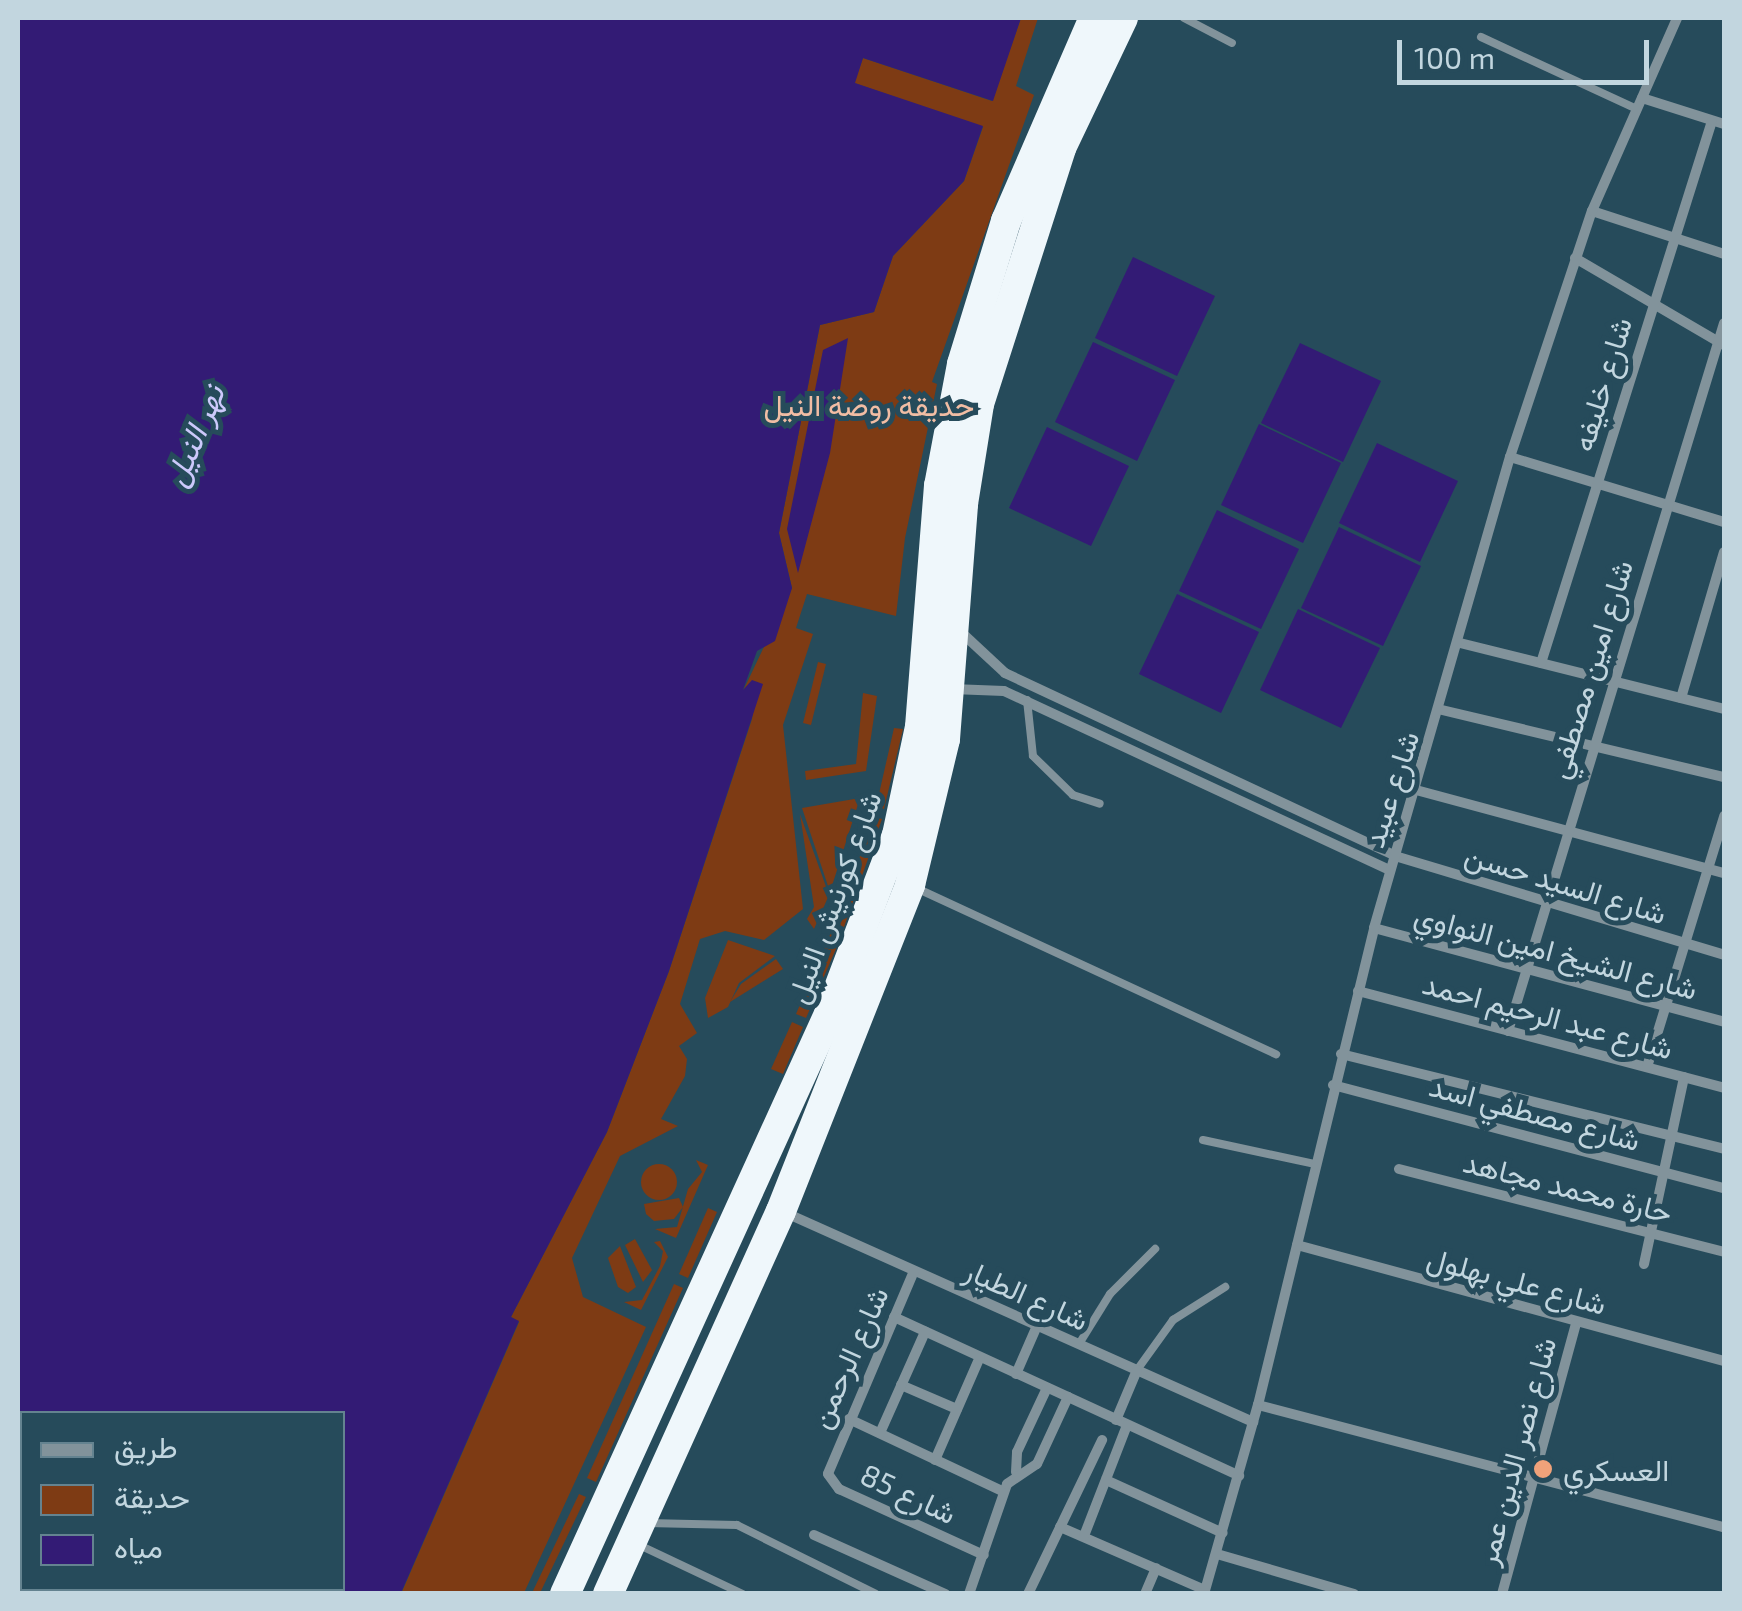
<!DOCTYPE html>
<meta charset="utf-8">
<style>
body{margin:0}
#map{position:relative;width:1742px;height:1611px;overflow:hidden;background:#264b5b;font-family:"Exo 2",Vazirmatn,sans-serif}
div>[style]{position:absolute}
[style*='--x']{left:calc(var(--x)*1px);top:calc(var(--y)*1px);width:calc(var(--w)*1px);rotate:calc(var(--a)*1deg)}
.green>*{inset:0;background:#7e3b14}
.round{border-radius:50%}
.water>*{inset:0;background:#331b75}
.lane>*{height:8px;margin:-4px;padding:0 4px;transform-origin:4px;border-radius:4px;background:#82939b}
.street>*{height:10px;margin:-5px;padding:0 5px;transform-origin:5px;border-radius:5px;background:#82939b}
.highway>*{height:30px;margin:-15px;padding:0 15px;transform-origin:15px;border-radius:15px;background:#eff7fb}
.dots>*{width:28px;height:28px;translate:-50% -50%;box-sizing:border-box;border:5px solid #264b5b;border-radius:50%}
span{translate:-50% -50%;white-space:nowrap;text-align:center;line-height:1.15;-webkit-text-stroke:10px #264b5b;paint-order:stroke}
.street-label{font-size:30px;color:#c2d6df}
.park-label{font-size:30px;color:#f1bda4}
.poi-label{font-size:30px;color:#c2d6df}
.left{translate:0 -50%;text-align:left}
.water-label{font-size:32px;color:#ccc9fb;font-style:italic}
.frame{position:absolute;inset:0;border:20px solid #c2d6df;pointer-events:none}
.legend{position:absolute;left:20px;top:1411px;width:325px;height:180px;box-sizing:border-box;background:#264b5b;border:2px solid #648390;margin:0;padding:12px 18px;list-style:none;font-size:30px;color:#c2d6df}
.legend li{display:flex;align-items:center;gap:20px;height:50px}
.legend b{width:50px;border:2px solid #648390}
.scale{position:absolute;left:1397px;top:40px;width:252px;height:45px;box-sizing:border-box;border:5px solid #c2d6df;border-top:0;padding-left:12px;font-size:30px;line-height:35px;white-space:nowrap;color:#c2d6df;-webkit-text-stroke:8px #264b5b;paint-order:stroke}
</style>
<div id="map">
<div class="green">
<div style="clip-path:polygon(1021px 18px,1038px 18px,1016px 86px,1034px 95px,932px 382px,937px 384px,905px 538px,896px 616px,807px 594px,796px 628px,813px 634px,783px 725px,803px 909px,764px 940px,725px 931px,700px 939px,680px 1004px,697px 1033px,679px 1046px,687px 1059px,685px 1076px,661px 1119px,678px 1126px,620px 1156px,572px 1258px,583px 1297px,646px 1327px,524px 1593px,401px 1594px,519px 1322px,511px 1317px,607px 1132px,669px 971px,752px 719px,755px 696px,743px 691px,792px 588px,779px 533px,820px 325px,874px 312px,893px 256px,964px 181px,983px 127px,854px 83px,863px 58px,992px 101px)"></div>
<div style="clip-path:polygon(818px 662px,826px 664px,811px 725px,803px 723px)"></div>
<div style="clip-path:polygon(863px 693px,877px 696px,866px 771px,806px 780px,805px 771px,856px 764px)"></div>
<div style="clip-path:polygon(894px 728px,903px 729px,884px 809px,876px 807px)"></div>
<div style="clip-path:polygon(860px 798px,830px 892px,802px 808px)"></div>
<div style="clip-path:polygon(800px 814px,829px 895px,814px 929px,807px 919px,814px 907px)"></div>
<div style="clip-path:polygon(874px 817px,882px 819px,844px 927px,836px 923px)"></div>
<div style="clip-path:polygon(832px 930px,842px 935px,806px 1018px,796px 1014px)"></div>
<div style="clip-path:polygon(728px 940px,775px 956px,739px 983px,728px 1007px,708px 1018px,705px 998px)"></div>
<div style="clip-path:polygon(776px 959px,783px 969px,730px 1002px,741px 984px)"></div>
<div style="clip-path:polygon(792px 1022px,803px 1027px,783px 1074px,771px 1069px)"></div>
<div style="clip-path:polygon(696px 1160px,708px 1165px,676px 1238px,655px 1229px,677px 1227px,688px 1189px,702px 1172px)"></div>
<div class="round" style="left:641px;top:1164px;width:36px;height:36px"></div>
<div style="clip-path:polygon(679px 1198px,683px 1207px,674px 1219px,654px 1221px,646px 1214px,644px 1204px)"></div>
<div style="clip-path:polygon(708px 1208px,717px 1212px,688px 1278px,679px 1274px)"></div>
<div style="clip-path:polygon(635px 1239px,652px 1270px,643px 1282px,625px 1245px)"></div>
<div style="clip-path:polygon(660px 1241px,668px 1257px,641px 1310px,624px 1302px,642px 1300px,660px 1266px,663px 1251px,654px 1242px)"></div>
<div style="clip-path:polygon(620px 1246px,636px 1287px,628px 1293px,618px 1287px,608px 1258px)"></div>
<div style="clip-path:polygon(674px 1284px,683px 1288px,596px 1482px,587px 1478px)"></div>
<div style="clip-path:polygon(579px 1494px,586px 1497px,540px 1593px,532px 1593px)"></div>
</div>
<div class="water">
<div style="clip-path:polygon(evenodd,18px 18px,1021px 18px,993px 101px,863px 58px,855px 83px,983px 126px,964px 181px,893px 256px,874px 312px,820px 325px,779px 533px,792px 588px,775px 641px,757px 651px,743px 690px,752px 680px,763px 684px,669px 971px,607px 1132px,511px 1317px,519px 1321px,401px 1593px,18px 1593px,18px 18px,22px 1414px,342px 1414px,342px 1588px,22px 1588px,22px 1414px)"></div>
<div style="clip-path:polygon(1133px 257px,1215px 296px,1177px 376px,1095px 338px)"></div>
<div style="clip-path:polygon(848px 338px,830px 453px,798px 573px,787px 529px,823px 350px)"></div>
<div style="clip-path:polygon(1093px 342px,1175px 380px,1137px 461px,1055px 422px)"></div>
<div style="clip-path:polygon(1300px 343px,1381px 381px,1343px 462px,1261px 423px)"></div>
<div style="clip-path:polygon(1259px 424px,1341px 463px,1303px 543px,1221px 505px)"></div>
<div style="clip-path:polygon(1047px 427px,1129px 466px,1091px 546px,1009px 508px)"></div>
<div style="clip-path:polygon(1377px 443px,1458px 481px,1420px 562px,1339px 523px)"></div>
<div style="clip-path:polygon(1217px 510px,1299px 549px,1261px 629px,1179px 591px)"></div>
<div style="clip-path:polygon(1339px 527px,1421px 566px,1383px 646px,1301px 608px)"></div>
<div style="clip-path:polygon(1177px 594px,1259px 632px,1221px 713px,1139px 674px)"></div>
<div style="clip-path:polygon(1298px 609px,1380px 648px,1341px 728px,1260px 690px)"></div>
</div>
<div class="lane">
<div style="--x:1184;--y:18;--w:54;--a:27.5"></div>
<div style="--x:1481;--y:37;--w:172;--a:24.8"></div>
<div style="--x:1027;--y:700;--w:56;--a:83.9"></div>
<div style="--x:1033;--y:756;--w:56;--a:44.3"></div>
<div style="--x:1073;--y:795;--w:28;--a:18"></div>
<div style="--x:914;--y:887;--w:399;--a:24.8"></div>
<div style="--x:1203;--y:1140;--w:115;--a:12.1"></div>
<div style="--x:1079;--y:1344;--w:59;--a:-58.2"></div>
<div style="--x:1110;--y:1294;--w:64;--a:-45"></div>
<div style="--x:1137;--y:1370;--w:62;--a:-54.2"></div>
<div style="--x:1173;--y:1320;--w:62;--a:-32.4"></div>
<div style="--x:647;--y:1523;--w:90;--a:1.3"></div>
<div style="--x:737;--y:1525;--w:155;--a:26.4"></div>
<div style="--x:637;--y:1544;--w:117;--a:25.3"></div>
</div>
<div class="street">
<div style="--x:1642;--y:98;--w:86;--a:17.6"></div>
<div style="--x:1592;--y:211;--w:139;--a:18"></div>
<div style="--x:1575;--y:258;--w:173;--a:30.3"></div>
<div style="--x:1510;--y:457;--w:224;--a:16.9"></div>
<div style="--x:962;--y:633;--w:59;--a:42.9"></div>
<div style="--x:1005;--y:673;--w:431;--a:25.1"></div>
<div style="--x:1395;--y:856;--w:344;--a:16.7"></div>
<div style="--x:1460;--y:643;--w:272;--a:14"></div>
<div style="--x:1541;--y:663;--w:568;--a:-72.49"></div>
<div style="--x:952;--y:689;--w:52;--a:2.2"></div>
<div style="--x:1004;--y:691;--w:425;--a:24.9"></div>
<div style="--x:1681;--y:698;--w:152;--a:-73.6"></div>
<div style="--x:1442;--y:710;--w:290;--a:13.4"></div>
<div style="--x:1416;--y:790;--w:319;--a:15.1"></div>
<div style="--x:1374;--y:928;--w:362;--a:15"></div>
<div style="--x:1358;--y:991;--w:379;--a:14.8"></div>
<div style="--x:1508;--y:1031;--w:740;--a:-73.03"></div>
<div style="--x:1341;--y:1054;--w:395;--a:13.9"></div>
<div style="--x:1647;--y:1067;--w:263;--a:-72.9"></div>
<div style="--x:1333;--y:1085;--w:404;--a:14.8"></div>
<div style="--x:1399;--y:1169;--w:335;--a:14.3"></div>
<div style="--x:786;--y:1213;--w:512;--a:24.11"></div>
<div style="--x:1297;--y:1245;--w:442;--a:15.2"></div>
<div style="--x:1644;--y:1264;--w:191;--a:-77.9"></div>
<div style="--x:914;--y:1271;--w:220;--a:113"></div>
<div style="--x:828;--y:1474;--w:19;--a:54"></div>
<div style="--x:839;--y:1489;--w:159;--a:24.5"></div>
<div style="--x:894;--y:1317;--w:380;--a:24.7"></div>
<div style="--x:1016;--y:1374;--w:52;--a:-66.4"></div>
<div style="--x:901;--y:1385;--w:61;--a:23.2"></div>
<div style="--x:1258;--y:1405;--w:482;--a:14.7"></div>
<div style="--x:849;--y:1419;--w:171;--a:25.2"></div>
<div style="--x:1116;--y:1420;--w:54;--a:-67.2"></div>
<div style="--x:880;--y:1433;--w:111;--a:-66"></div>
<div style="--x:935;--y:1460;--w:112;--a:-66.4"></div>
<div style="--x:1016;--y:1472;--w:20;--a:-87"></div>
<div style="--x:1017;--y:1452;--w:71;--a:-64.9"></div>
<div style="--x:1106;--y:1480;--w:128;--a:24.4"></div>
<div style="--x:1060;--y:1527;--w:158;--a:23.5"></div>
<div style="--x:814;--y:1535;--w:144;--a:24.2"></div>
<div style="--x:1084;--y:1536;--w:119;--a:-68.8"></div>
<div style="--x:1217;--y:1554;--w:143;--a:16.3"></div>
<div style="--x:969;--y:1594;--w:116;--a:-70.9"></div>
<div style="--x:1007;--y:1484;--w:36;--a:-34"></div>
<div style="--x:1037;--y:1464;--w:74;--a:-65.2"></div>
<div style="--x:1028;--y:1594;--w:171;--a:-64.3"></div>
<div style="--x:1145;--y:1594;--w:28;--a:-67"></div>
<div style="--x:1204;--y:1594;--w:197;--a:-74.1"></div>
<div style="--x:1258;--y:1405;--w:491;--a:-76.3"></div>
<div style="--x:1374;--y:928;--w:490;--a:-73.9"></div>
<div style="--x:1510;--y:457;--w:259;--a:-71.6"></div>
<div style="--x:1592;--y:211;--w:211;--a:-66.2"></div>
<div style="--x:1502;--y:1594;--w:281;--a:-74.7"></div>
</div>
<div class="highway">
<div style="--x:565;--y:1594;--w:637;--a:-65.53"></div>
<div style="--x:829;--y:1014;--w:191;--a:-69.2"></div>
<div style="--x:897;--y:835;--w:110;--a:-78"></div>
<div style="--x:920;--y:727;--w:242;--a:-85.5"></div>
<div style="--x:939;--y:486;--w:124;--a:-79.3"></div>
<div style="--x:962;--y:364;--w:150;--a:-72.9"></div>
<div style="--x:1006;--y:221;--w:221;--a:-66.6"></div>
<div style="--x:608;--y:1594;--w:420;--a:-65.7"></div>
<div style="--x:781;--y:1211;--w:351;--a:-68.4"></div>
<div style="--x:910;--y:885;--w:150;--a:-76.5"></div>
<div style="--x:945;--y:739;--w:236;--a:-85.6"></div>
<div style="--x:963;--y:504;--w:101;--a:-80.9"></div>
<div style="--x:979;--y:404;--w:269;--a:-72.2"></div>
<div style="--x:1061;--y:148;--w:144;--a:-64.5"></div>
</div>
<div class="dots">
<div style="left:1543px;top:1469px;background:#f0a27a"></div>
</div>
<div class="street-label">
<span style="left:1601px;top:384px;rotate:-73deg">شارع خليفه</span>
<span style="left:1589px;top:669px;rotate:-73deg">شارع امين مصطفي</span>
<span style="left:1390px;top:789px;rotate:-72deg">شارع عبيد</span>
<span style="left:1566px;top:883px;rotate:17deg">شارع السيد حسن</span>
<span style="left:833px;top:897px;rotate:-70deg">شارع كورنيش النيل</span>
<span style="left:1556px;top:951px;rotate:15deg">شارع الشيخ امين النواوي</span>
<span style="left:1548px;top:1015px;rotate:15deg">شارع عبد الرحيم احمد</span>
<span style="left:1535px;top:1112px;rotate:15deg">شارع مصطفي اسد</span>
<span style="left:1568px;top:1186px;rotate:14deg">حارة محمد مجاهد</span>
<span style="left:1517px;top:1280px;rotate:15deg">شارع علي بهلول</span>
<span style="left:1027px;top:1294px;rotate:24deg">شارع الطيار</span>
<span style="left:848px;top:1357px;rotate:-66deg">شارع الرحمن</span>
<span style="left:1515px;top:1451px;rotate:-75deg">شارع نصر الدين عمر</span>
<span style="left:909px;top:1493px;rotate:25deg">شارع 85</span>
</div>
<div class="park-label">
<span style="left:869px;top:404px">حديقة روضة النيل</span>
</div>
<div class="poi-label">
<span class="left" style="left:1563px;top:1469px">العسكري</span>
</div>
<div class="water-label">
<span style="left:193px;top:435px;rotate:-67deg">نهر النيل</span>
</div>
<div class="frame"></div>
<ul class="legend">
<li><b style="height:12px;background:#82939b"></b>طريق</li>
<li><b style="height:28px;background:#7e3b14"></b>حديقة</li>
<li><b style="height:28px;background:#331b75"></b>مياه</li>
</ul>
<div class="scale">100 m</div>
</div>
